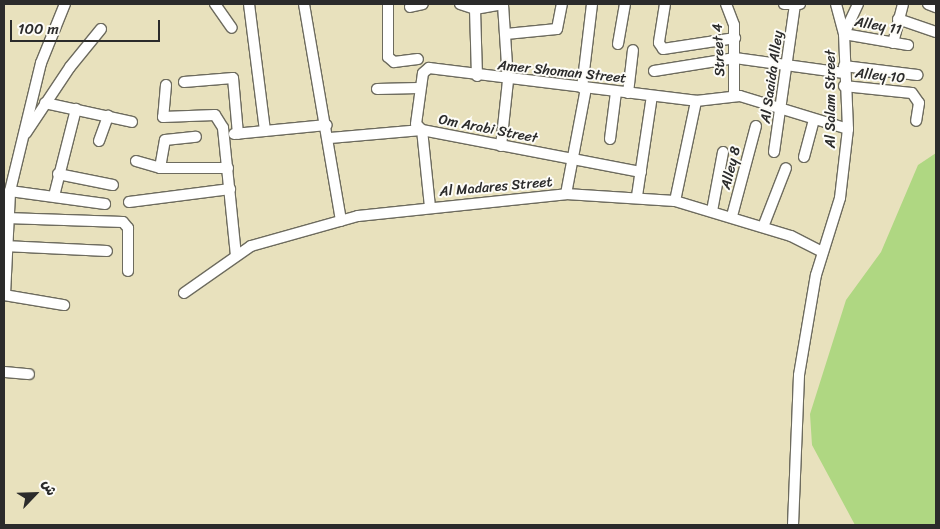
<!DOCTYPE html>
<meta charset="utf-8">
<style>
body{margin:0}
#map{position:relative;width:940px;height:529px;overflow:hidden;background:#e8e1bd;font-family:Sriracha,"Playpen Sans Arabic",sans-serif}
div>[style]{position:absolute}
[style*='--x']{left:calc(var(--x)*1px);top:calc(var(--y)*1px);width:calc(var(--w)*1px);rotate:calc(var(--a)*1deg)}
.green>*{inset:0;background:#afd782}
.roads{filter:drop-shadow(1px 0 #6d6b5e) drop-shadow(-1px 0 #6d6b5e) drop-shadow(0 1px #6d6b5e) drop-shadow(0 -1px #6d6b5e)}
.street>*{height:10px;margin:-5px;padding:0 5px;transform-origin:5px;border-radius:5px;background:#fff}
span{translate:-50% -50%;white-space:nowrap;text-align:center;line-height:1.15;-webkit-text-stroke:4px #fdfcf7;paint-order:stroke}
.street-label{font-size:14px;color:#2b2b2b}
.frame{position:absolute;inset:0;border:5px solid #2b2b2b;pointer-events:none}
.north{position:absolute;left:10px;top:469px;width:50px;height:50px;-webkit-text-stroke:4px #fdfcf7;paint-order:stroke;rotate:66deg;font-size:14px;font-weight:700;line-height:20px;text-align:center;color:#2b2b2b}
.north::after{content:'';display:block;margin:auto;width:18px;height:22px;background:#2b2b2b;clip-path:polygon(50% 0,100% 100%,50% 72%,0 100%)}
.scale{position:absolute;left:10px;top:20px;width:150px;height:22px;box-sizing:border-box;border:2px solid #2b2b2b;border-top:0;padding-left:6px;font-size:15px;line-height:18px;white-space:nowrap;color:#2b2b2b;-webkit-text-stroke:4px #fdfcf7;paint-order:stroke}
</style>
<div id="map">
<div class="green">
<div style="clip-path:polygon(936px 153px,936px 525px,855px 525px,812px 445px,810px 414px,846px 300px,881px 252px,918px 165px)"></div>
</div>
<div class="roads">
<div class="street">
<div style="--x:215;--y:4;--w:29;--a:55"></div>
<div style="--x:249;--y:4;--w:128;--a:82.8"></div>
<div style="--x:304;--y:4;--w:220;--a:80.3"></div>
<div style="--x:388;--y:4;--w:53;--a:90"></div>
<div style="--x:388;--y:57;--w:8;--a:40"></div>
<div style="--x:394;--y:62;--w:24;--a:-7"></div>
<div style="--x:460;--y:4;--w:16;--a:18"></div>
<div style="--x:475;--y:9;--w:27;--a:-10"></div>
<div style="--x:665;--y:4;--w:39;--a:99"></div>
<div style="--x:659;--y:43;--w:7;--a:56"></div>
<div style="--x:663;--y:49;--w:73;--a:-8.7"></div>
<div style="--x:726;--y:4;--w:22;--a:69"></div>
<div style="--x:734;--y:25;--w:70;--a:90"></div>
<div style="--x:784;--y:4;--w:16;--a:0"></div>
<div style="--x:858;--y:4;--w:33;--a:115"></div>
<div style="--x:844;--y:34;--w:65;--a:9.8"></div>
<div style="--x:928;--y:4;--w:9;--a:21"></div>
<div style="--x:410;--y:7;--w:13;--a:-13"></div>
<div style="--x:475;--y:9;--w:67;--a:88.3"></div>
<div style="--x:898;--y:19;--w:40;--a:18.9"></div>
<div style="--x:506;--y:34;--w:51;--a:-5.6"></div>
<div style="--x:557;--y:29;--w:25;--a:-79"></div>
<div style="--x:893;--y:43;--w:40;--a:-75.6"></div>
<div style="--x:618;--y:44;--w:41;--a:-80.1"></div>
<div style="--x:844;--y:66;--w:74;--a:7"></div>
<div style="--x:654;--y:71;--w:82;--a:-9.1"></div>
<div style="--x:735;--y:58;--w:110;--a:7.8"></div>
<div style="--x:184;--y:82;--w:49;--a:-4.7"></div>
<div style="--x:233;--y:78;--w:56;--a:84.9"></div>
<div style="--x:166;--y:85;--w:32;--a:95"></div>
<div style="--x:163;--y:117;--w:52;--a:-2.2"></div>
<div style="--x:215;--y:115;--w:15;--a:58"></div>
<div style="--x:223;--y:128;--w:128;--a:84.2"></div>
<div style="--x:844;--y:86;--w:68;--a:5.9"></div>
<div style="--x:912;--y:93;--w:12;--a:55"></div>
<div style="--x:919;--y:103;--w:18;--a:99"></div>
<div style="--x:582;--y:88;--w:85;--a:-83.2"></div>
<div style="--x:377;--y:89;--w:42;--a:-1.4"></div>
<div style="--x:628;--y:93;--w:43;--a:-83.4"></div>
<div style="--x:45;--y:103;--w:89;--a:12.3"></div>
<div style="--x:26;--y:133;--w:79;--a:-56.3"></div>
<div style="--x:70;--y:67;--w:49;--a:-50.8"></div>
<div style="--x:234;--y:134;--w:93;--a:-5.5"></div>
<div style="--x:330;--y:138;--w:92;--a:-5"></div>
<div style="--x:422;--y:130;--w:223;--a:10.9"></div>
<div style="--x:610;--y:139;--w:47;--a:-82.7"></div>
<div style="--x:99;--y:141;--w:27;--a:-70"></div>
<div style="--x:501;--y:146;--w:66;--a:-83.9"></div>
<div style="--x:508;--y:80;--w:76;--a:-93.8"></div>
<div style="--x:774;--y:152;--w:148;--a:-81.9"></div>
<div style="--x:804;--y:157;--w:39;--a:-75"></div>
<div style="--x:136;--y:161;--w:25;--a:16"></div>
<div style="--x:160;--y:168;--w:68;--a:0"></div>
<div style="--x:160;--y:168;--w:28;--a:-80"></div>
<div style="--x:165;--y:140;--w:31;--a:-6"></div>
<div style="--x:58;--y:174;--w:56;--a:11.3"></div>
<div style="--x:10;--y:191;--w:96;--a:7.8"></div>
<div style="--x:566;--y:194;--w:108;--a:-79.3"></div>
<div style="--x:54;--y:196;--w:90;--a:-75.8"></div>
<div style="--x:637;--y:196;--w:101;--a:-81.5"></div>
<div style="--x:675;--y:201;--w:102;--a:-78.1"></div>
<div style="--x:129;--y:202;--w:102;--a:-7.3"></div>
<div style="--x:430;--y:207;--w:77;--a:-95.9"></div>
<div style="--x:422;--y:130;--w:8;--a:-135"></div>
<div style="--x:416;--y:124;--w:51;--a:-82.2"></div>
<div style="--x:423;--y:73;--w:8;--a:-40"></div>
<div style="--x:429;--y:68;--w:269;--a:7"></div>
<div style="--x:696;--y:101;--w:44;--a:-6.5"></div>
<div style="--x:740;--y:96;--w:113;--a:17"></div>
<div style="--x:712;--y:211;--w:60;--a:-79.4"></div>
<div style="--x:732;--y:216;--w:93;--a:-75.1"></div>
<div style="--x:6;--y:218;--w:117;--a:2"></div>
<div style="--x:123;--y:222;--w:8;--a:50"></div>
<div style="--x:128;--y:228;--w:43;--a:90"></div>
<div style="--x:763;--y:227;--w:63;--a:-68.7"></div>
<div style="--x:4;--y:246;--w:103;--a:2.8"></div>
<div style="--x:184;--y:293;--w:82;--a:-35"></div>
<div style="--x:251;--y:246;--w:111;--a:-15.7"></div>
<div style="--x:358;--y:216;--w:209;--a:-6"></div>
<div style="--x:566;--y:194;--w:109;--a:3.7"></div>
<div style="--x:675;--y:201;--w:121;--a:16.8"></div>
<div style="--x:791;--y:236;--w:35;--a:27"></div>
<div style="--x:4;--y:295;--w:61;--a:9.5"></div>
<div style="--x:5;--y:295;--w:104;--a:-87.2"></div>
<div style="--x:10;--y:191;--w:132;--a:-76.4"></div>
<div style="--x:41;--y:63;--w:64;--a:-67.9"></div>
<div style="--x:4;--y:372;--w:25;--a:5"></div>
<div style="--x:793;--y:525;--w:150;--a:-87.7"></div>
<div style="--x:799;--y:375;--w:101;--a:-80.4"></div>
<div style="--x:816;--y:275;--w:81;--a:-72.7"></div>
<div style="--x:840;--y:198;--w:69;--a:-83.4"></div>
<div style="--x:848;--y:129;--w:95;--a:-92.4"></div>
<div style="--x:844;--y:34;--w:31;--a:-105"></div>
</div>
</div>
<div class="street-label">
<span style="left:878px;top:26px;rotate:10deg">Alley 11</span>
<span style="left:719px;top:50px;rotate:-93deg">Street 4</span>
<span style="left:562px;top:72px;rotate:6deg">Amer Shoman Street</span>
<span style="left:880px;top:76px;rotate:6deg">Alley 10</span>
<span style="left:772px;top:77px;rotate:-82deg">Al Saaida Alley</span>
<span style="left:831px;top:99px;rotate:-90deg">Al Salam Street</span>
<span style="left:488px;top:129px;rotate:11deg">Om Arabi Street</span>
<span style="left:731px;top:168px;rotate:-76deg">Alley 8</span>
<span style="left:496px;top:187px;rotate:-5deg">Al Madares Street</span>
</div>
<div class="frame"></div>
<div class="north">ش</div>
<div class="scale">100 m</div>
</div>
